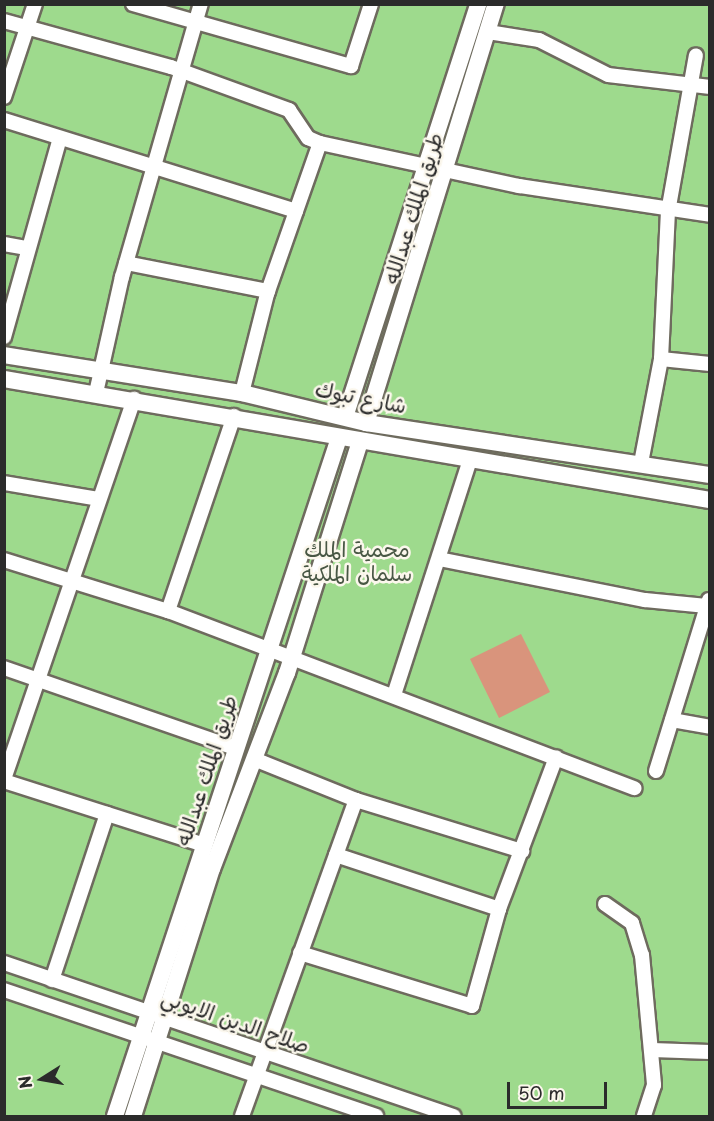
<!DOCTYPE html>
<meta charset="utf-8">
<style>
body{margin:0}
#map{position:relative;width:714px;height:1121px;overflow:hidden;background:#e9e1bd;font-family:"Playpen Sans","Playpen Sans Arabic",sans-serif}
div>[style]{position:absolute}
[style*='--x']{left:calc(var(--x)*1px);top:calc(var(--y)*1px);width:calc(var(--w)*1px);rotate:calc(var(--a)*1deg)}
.green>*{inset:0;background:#9eda8d}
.building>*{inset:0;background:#d9947c}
.roads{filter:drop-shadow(2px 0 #6e6b5e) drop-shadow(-2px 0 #6e6b5e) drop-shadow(0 2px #6e6b5e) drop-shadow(0 -2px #6e6b5e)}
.minor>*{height:14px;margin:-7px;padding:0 7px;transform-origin:7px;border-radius:7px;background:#fff}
.major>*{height:16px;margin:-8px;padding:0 8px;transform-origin:8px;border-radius:8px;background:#fff}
span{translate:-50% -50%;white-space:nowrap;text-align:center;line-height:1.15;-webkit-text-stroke:5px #fbf7ec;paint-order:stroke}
.street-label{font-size:21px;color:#2b2b2b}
.park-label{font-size:21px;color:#485744}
.frame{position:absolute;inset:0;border:6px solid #2b2b2b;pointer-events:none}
.north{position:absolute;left:12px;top:1049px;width:60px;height:60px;-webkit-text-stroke:4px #fbf7ec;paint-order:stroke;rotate:259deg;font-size:16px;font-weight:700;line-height:24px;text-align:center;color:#2b2b2b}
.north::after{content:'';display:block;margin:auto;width:21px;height:27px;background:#2b2b2b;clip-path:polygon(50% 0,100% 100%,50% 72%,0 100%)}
.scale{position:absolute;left:507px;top:1082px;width:100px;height:27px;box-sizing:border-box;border:3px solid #2b2b2b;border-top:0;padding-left:8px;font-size:18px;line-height:21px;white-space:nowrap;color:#2b2b2b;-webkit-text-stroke:4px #fbf7ec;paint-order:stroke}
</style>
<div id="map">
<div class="green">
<div style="clip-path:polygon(5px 5px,709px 5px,709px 1116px,5px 1116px)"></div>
</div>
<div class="building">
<div style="clip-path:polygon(521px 634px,550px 692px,499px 718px,470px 659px)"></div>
</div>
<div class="roads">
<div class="minor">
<div style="--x:133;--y:4;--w:227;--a:15.9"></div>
<div style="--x:351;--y:66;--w:65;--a:-72.1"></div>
<div style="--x:4;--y:21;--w:173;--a:15.4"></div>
<div style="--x:171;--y:67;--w:126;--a:20"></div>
<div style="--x:289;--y:110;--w:34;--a:56"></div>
<div style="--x:308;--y:138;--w:13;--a:23"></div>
<div style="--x:320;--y:143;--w:204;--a:12.2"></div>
<div style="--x:519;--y:186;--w:193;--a:8.6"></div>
<div style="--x:488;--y:32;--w:52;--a:8.9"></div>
<div style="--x:539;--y:40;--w:77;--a:26.9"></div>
<div style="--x:608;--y:75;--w:103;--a:6.7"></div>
<div style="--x:4;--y:97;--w:98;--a:-71.6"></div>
<div style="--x:4;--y:120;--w:306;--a:17.3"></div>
<div style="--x:4;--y:244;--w:22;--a:10"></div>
<div style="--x:126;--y:263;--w:145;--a:11.2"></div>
<div style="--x:4;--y:337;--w:204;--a:-74.3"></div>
<div style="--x:661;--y:359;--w:49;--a:5.8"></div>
<div style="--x:96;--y:393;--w:119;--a:-77.4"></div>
<div style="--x:122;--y:277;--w:284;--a:-73.9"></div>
<div style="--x:242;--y:393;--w:102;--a:-75.8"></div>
<div style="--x:267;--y:294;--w:160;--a:-70.7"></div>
<div style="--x:641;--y:463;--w:106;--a:-79.1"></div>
<div style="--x:661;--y:359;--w:147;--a:-87.3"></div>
<div style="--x:668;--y:212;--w:159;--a:-79.9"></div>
<div style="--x:4;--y:483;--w:96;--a:9.6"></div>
<div style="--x:439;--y:559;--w:210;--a:11.3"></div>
<div style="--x:645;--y:600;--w:62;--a:5.5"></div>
<div style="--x:4;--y:560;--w:172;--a:17.3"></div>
<div style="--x:168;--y:611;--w:499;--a:20.8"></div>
<div style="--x:168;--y:611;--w:206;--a:-71.3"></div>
<div style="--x:4;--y:668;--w:244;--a:19.1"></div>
<div style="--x:394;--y:695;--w:248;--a:-72.1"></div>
<div style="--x:672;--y:720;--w:39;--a:10"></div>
<div style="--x:254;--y:759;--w:110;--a:21.9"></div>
<div style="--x:356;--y:800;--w:174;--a:17.1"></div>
<div style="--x:656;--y:771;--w:179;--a:-72.8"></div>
<div style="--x:4;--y:779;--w:402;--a:-71.1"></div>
<div style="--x:4;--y:781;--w:210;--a:17.7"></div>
<div style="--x:336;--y:855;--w:172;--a:18.3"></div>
<div style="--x:605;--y:904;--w:33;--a:35"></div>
<div style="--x:632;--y:923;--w:34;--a:73"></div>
<div style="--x:642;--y:955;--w:131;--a:84.7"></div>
<div style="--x:654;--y:1085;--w:33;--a:108"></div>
<div style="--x:300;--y:953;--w:180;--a:17.1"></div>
<div style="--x:472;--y:1006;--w:101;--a:-74.4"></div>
<div style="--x:499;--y:909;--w:162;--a:-69.4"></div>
<div style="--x:4;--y:963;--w:475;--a:18.8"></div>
<div style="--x:52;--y:980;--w:175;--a:-71.7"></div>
<div style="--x:4;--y:990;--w:393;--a:18.7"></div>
<div style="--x:652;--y:1050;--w:58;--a:2"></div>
<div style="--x:242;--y:1116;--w:336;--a:-70.2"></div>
</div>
<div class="major">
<div style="--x:4;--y:355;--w:241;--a:9.1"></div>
<div style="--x:242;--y:393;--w:128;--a:13.6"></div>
<div style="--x:366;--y:423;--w:348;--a:8.6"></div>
<div style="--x:4;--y:379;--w:716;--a:9.73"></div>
<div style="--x:345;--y:417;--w:434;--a:-72.1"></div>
<div style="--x:366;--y:423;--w:439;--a:-72.8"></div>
<div style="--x:115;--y:1116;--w:714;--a:-71.72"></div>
<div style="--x:133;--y:1116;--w:259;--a:-72.3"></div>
<div style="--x:212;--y:869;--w:210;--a:-69.1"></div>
<div style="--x:287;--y:673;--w:243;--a:-72.5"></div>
</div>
</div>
<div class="street-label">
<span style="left:412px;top:208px;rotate:-73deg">طريق الملك عبدالله</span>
<span style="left:361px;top:396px;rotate:11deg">شارع تبوك</span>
<span style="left:205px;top:770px;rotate:-72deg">طريق الملك عبدالله</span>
<span style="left:236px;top:1020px;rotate:19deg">صلاح الدين الايوبي</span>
</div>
<div class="park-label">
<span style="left:357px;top:560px">محمية الملك<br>سلمان الملكية</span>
</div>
<div class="frame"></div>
<div class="north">N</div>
<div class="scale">50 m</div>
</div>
